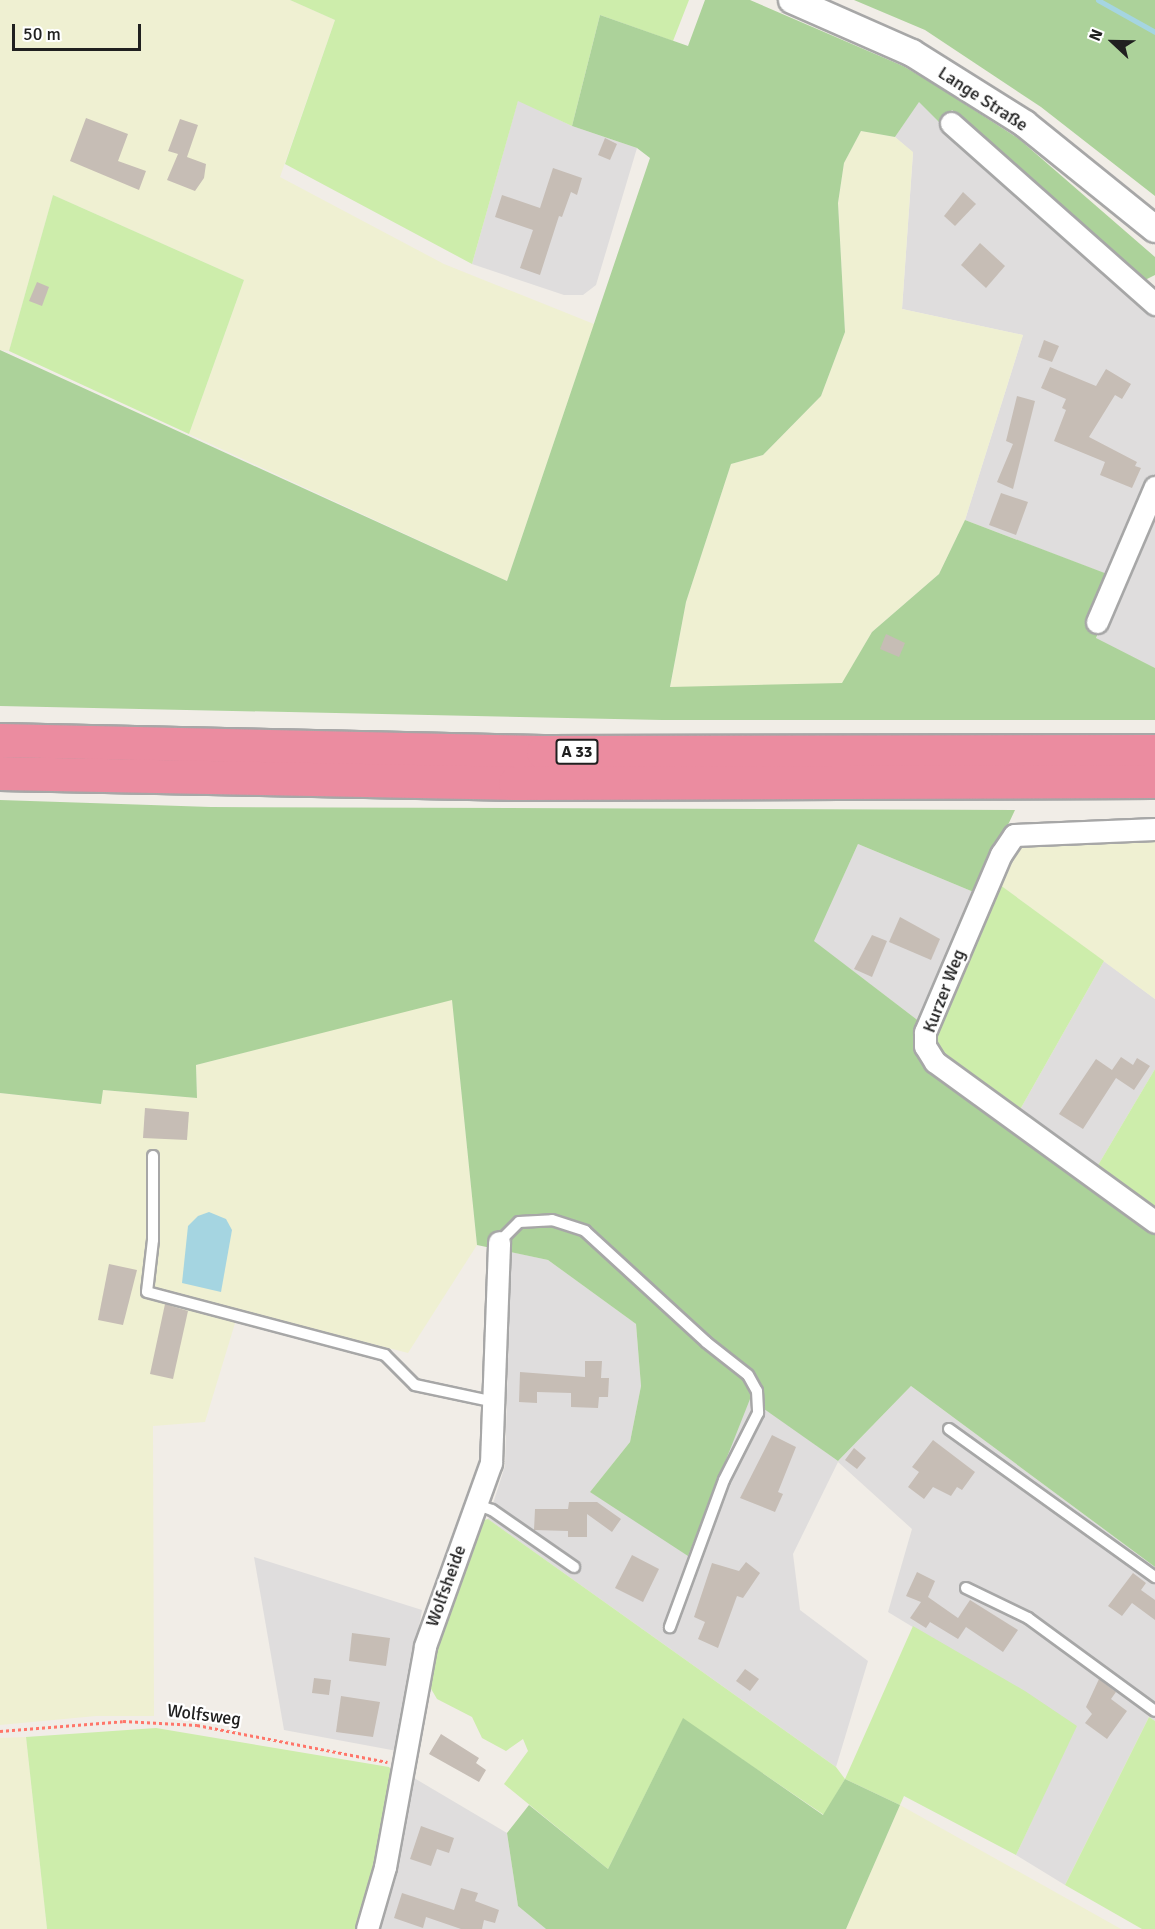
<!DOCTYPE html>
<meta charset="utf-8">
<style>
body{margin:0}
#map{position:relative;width:1155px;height:1929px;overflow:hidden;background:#f1ede7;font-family:Signika,sans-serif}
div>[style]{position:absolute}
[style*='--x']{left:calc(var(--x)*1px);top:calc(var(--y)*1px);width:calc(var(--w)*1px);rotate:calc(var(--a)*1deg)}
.residential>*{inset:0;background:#dfdddd}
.farmland>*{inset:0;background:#eff0d2}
.grass>*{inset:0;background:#cdedab}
.forest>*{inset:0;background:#acd29a}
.water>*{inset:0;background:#a5d5e1}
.stream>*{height:5px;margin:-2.5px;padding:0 2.5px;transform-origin:2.5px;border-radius:2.5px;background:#a5d5e1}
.building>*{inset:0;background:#c6bdb5}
.path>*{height:3px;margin-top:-1.5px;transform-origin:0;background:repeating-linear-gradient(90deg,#ff766a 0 3px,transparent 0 6px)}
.roads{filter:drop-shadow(2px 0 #a7a7a7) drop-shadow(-2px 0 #a7a7a7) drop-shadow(0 2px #a7a7a7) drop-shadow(0 -2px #a7a7a7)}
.service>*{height:10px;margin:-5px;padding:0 5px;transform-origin:5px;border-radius:5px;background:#fff}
.minor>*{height:21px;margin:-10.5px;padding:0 10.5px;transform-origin:10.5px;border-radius:10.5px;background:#fff}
.tertiary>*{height:26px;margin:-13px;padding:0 13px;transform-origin:13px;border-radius:13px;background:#fff}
.motorway>*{height:33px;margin:-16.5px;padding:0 16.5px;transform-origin:16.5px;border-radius:16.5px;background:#eb8ca0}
span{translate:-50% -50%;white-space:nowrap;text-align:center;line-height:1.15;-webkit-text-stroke:4.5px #fff;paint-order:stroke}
.shield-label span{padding:2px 4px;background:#fff;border:2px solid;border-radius:4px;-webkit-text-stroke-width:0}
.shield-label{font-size:16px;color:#202020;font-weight:700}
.street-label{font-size:18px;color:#202020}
.north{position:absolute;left:1083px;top:12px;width:60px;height:60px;-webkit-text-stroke:4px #fff;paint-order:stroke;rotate:292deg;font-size:16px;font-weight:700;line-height:24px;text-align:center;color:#202020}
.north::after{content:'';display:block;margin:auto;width:21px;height:27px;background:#202020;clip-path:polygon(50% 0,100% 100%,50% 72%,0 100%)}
.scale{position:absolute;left:12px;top:24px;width:129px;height:27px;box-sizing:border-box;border:3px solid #202020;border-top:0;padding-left:8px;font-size:18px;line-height:21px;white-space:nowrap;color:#202020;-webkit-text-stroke:4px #fff;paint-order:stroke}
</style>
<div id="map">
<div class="residential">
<div style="clip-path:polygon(518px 100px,572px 126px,637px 148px,596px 285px,583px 295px,564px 295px,472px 264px)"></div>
<div style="clip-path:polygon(919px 101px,1155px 319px,1155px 668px,1096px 639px,1122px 580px,965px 520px,1023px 335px,902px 309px,913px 153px,895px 137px)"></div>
<div style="clip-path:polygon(858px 844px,976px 893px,920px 1022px,813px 941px)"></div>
<div style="clip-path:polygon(1104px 961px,1155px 999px,1155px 1069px,1094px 1172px,1017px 1115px)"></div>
<div style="clip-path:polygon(511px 1252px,548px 1260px,636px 1324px,641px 1386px,630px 1442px,590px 1492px,750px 1398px,838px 1461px,911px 1386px,1155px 1567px,1155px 1721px,1149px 1717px,1065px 1885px,1016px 1855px,1076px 1726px,888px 1612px,912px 1529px,838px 1462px,793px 1554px,800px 1610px,868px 1661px,836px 1767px,488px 1519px,505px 1466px)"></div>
<div style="clip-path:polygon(254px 1557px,422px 1610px,397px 1751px,284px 1730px)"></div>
<div style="clip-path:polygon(409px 1775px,507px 1833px,518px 1906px,546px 1929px,373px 1929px)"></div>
</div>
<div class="farmland">
<div style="clip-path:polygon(0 0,290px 0,335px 20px,280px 177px,444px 264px,594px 324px,507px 581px,189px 434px,244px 280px,53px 195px,9px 351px,0 350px)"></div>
<div style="clip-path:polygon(861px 131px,895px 137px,913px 152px,902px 309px,1023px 335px,965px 520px,939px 574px,872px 632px,842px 684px,670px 688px,686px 602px,731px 464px,763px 455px,821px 396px,845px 332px,838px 203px,844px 163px)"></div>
<div style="clip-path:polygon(1155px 836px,1155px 999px,996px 882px,1020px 843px)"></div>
<div style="clip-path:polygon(452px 999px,477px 1245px,408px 1353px,239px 1310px,205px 1422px,153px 1426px,154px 1716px,96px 1716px,0 1725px,0 1093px,100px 1104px,103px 1090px,197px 1098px,196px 1065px)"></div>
<div style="clip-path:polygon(26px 1737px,47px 1929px,0 1929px,0 1738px)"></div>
<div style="clip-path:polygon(900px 1805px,1121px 1929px,846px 1929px)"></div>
</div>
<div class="grass">
<div style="clip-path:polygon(290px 0,689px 0,673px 41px,600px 15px,572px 126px,518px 101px,472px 264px,285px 164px,335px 20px)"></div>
<div style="clip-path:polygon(53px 195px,244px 280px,189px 434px,9px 351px)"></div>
<div style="clip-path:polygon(996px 882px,1104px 961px,1017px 1115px,945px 1062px,931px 1035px)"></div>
<div style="clip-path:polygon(1155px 1069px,1155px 1217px,1094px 1172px)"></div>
<div style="clip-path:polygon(488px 1519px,836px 1767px,845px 1779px,913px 1626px,1025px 1691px,1077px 1726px,1016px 1855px,904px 1796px,900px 1805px,845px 1779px,824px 1815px,683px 1719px,608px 1869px,504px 1784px,528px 1751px,523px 1739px,506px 1751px,482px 1738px,472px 1717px,437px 1699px,427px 1682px,440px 1628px,478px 1522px)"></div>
<div style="clip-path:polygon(1149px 1717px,1155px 1721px,1155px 1929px,1142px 1929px,1065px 1885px)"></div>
<div style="clip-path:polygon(156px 1728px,389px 1767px,396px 1777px,361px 1929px,47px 1929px,26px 1737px)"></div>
</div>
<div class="forest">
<div style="clip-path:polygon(705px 0,750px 0,903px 66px,932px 83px,1019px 139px,1155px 257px,1155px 275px,1145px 280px,952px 110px,940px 123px,919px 102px,895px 137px,861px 131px,844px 163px,838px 203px,845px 332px,821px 396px,763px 455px,731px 464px,686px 602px,670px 687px,842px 683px,872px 632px,939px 574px,965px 520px,1123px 580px,1096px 638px,1155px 668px,1155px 720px,662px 720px,0 706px,0 350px,507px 581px,650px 158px,637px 148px,572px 126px,600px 15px,688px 46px)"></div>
<div style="clip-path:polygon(854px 0,1155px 0,1155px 196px,1041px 107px,925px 30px)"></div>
<div style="clip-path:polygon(0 800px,211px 807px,1015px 810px,976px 893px,858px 844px,814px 941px,920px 1022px,927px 1066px,1155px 1235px,1155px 1567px,911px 1386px,838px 1461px,750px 1399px,688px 1556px,590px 1492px,630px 1442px,641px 1386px,636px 1324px,548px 1260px,477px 1245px,452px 1000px,196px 1065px,197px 1098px,103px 1090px,101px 1104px,0 1093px)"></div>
<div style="clip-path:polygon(683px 1718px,823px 1815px,845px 1779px,900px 1805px,846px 1929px,546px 1929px,518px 1906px,507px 1833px,529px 1805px,608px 1869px)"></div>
</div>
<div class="water">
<div style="clip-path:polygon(209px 1212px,226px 1219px,232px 1230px,221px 1292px,182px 1283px,188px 1226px,198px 1216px)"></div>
</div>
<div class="stream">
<div style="--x:1098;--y:0;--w:65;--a:29.3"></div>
</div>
<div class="building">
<div style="clip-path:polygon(86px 118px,128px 134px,118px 161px,146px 171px,139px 190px,70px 161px)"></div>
<div style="clip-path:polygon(180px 119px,198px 125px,187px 157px,206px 164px,204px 178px,195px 191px,167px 180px,178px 154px,168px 151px)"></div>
<div style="clip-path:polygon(605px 138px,617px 144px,610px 160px,598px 155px)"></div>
<div style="clip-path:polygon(553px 168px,582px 178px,577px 195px,571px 192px,562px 217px,559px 216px,540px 275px,520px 268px,533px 230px,495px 217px,502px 195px,540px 208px)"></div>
<div style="clip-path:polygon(963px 192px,976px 204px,955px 226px,944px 216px)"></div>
<div style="clip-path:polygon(980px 243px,1005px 266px,986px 288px,961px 265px)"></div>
<div style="clip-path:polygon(37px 282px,49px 287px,42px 306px,29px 301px)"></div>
<div style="clip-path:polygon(1044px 340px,1059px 346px,1052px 362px,1038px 357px)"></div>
<div style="clip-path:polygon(1050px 367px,1096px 386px,1106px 369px,1131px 384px,1122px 399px,1115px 395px,1089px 437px,1137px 462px,1135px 466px,1141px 468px,1132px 488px,1100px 475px,1105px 462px,1054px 441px,1066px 410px,1062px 408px,1066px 399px,1041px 388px)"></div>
<div style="clip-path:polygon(1017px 396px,1035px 401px,1013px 489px,997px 482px,1013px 444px,1006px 441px)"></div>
<div style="clip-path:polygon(1001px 493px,1028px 502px,1016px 535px,989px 525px)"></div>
<div style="clip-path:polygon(886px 634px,905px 643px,899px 657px,880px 649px)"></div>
<div style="clip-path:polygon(900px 917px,940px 939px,931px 960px,889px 942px)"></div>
<div style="clip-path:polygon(872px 935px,887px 941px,872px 977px,854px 969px)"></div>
<div style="clip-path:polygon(1121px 1057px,1133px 1065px,1137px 1058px,1150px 1066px,1134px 1090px,1116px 1078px,1083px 1129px,1059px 1114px,1096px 1059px,1112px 1070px)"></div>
<div style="clip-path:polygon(145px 1108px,189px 1112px,187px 1140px,143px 1138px)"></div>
<div style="clip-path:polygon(109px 1264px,137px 1270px,123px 1325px,98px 1320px)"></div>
<div style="clip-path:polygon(165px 1304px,188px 1311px,173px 1379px,150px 1374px)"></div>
<div style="clip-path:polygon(585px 1361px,602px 1361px,601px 1378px,609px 1378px,608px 1397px,599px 1397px,598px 1408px,571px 1407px,571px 1393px,537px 1392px,537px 1403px,519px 1402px,520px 1372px,585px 1377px)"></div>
<div style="clip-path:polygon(772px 1435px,796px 1447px,778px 1492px,783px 1494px,775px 1512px,740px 1498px)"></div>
<div style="clip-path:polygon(933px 1440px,975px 1472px,962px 1490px,957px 1487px,951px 1496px,933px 1487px,924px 1499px,908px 1487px,919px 1472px,912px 1467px)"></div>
<div style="clip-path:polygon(854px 1448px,866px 1458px,857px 1469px,845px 1460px)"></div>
<div style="clip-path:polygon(569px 1502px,597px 1502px,621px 1519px,612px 1532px,587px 1514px,587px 1537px,568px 1537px,568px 1531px,534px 1530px,535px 1509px,568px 1509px)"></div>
<div style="clip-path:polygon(632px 1555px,659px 1569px,643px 1602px,615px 1588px)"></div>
<div style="clip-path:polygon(746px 1562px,760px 1573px,743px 1598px,737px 1596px,718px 1648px,698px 1639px,705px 1622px,694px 1617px,712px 1563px,739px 1571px)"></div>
<div style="clip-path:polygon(917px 1572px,935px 1581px,928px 1597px,958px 1618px,970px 1600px,1018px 1630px,1003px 1652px,966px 1627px,958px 1639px,930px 1622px,926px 1628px,910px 1618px,921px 1602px,906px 1596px)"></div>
<div style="clip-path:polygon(1133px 1573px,1146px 1583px,1141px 1590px,1155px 1600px,1155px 1620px,1132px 1603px,1122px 1616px,1108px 1606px)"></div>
<div style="clip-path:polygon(352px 1633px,390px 1638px,386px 1666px,349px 1661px)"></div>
<div style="clip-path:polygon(745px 1669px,759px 1679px,750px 1691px,736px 1681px)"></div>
<div style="clip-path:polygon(314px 1678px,331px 1680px,329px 1695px,312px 1693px)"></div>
<div style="clip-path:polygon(1099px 1679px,1116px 1692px,1111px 1699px,1127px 1711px,1107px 1739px,1085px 1723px,1092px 1714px,1086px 1707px)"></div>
<div style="clip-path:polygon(341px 1696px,380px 1702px,373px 1737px,336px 1732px)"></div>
<div style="clip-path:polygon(441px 1734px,479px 1758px,476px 1763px,486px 1770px,479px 1782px,429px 1754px)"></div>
<div style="clip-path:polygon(421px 1826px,454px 1838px,449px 1853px,437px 1849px,431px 1866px,410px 1859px)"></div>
<div style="clip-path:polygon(461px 1888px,478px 1893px,475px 1901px,499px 1910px,495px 1923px,484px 1920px,482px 1929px,461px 1929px,426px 1917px,423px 1928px,394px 1918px,402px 1893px,454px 1910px)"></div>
</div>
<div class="path">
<div style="--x:0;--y:1731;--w:123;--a:-4.6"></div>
<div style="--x:123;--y:1721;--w:74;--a:3.1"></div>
<div style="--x:197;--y:1725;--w:194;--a:11"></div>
</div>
<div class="roads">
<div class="service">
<div style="--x:153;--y:1156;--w:84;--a:90"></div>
<div style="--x:153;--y:1240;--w:52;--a:96.6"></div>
<div style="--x:147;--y:1292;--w:246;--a:14.8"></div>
<div style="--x:385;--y:1355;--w:42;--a:45"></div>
<div style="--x:415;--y:1385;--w:81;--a:12.1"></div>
<div style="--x:499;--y:1242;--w:28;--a:-45"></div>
<div style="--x:519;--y:1222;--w:33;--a:-3"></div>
<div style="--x:552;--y:1220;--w:35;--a:18"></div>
<div style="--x:585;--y:1231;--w:164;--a:42.5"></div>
<div style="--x:706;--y:1342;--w:53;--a:38.2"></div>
<div style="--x:748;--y:1375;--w:18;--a:61"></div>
<div style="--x:757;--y:1391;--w:22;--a:87"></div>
<div style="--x:758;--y:1413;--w:75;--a:116.9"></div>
<div style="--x:724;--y:1480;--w:157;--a:110.2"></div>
<div style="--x:949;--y:1429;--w:254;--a:35.7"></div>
<div style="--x:476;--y:1504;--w:17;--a:21"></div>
<div style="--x:492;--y:1510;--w:100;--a:34.8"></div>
<div style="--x:966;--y:1588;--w:69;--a:25.8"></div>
<div style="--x:1028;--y:1618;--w:157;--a:36.2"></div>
</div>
<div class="minor">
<div style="--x:951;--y:123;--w:273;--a:41.6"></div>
<div style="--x:1097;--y:622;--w:147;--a:-66.8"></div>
<div style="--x:1155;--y:829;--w:141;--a:177.6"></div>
<div style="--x:1014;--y:835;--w:23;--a:124"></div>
<div style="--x:1001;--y:854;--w:194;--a:113.1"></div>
<div style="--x:925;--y:1032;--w:14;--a:90"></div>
<div style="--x:925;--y:1046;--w:19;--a:58"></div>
<div style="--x:935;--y:1062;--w:272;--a:36"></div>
<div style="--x:367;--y:1929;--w:65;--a:-73.8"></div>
<div style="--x:385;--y:1867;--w:225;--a:-79.7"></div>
<div style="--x:425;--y:1646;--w:195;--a:-70.2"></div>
<div style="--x:491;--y:1463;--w:221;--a:-87.9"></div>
</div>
<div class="tertiary">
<div style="--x:792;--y:0;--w:131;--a:23.8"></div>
<div style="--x:912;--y:53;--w:133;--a:32.1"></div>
<div style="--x:1025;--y:124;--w:167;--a:38.9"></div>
</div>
<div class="motorway">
<div style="--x:0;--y:740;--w:543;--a:1.27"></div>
<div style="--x:543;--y:752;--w:612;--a:-0.09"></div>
<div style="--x:0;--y:773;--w:515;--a:1.11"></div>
<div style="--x:515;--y:783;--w:640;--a:-0.18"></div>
</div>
</div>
<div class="shield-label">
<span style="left:577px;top:752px">A 33</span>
</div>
<div class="street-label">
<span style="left:983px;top:99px;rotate:33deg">Lange Straße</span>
<span style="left:944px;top:991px;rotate:-69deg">Kurzer Weg</span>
<span style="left:446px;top:1586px;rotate:-70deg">Wolfsheide</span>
<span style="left:204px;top:1715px;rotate:7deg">Wolfsweg</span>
</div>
<div class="north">N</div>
<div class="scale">50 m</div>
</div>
